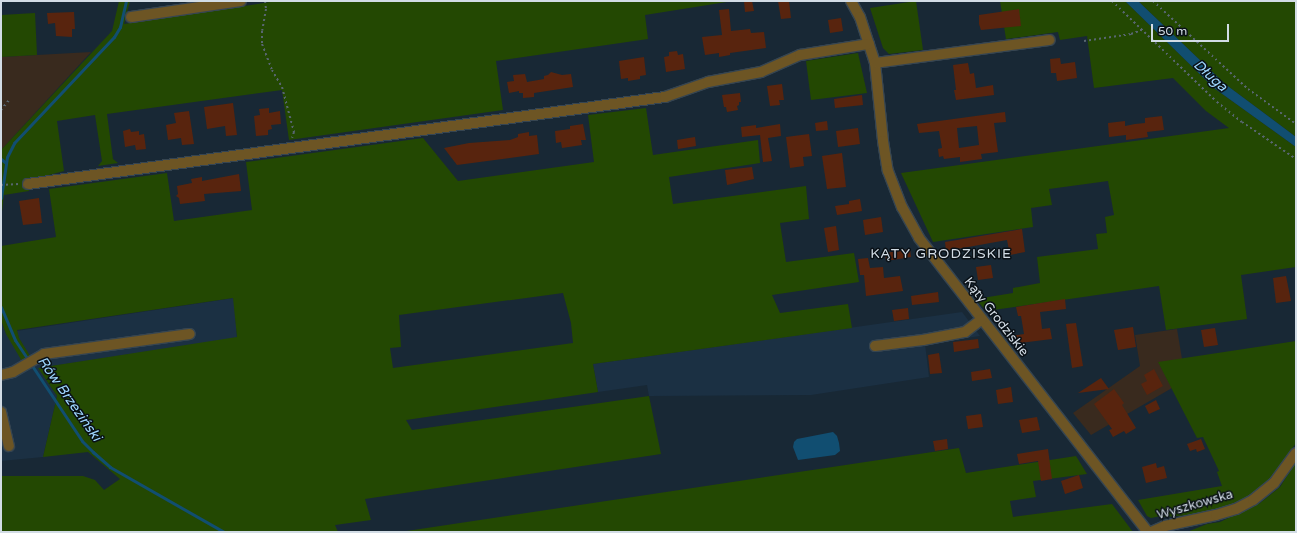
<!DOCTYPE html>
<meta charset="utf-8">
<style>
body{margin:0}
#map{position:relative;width:1297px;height:533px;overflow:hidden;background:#182835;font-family:"Varela Round",sans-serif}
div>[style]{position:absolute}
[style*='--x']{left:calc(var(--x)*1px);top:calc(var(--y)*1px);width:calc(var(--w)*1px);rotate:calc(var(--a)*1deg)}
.built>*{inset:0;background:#1b3043}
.education>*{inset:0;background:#392a1e}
.green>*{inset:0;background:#234802}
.water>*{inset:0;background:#114e71}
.stream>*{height:3px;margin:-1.5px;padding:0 1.5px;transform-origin:1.5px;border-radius:1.5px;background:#114e71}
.building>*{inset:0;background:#58240e}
.path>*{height:2px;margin-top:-1px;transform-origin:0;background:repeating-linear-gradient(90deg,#586671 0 2px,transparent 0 5px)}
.roads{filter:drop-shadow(1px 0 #364551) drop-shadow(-1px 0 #364551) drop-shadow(0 1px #364551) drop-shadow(0 -1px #364551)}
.minor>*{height:10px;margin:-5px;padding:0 5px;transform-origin:5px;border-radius:5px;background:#6d5524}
span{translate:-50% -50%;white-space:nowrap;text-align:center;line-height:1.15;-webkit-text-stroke:3px #091016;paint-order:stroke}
.street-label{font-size:13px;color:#d2dce5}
.water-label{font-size:14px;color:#9dd5fd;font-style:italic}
.neighbourhood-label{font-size:14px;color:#d2dce5;letter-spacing:1px}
.frame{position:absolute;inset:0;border:2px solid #d2dce5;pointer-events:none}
.scale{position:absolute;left:1151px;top:24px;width:78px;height:18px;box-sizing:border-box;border:2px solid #d2dce5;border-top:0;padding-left:5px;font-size:12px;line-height:14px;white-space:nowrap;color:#d2dce5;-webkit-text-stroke:3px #091016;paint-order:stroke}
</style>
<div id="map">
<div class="built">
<div style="clip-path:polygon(234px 298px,237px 338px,39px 368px,57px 396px,43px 457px,1px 461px,1px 320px,6px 334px,31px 359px,19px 338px,17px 331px)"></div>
<div style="clip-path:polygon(962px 312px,980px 336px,925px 344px,929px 377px,811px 395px,649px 396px,647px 385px,598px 392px,593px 364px)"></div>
</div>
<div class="education">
<div style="clip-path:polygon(91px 52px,1px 150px,1px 57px)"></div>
<div style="clip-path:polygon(1177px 329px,1182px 359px,1159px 363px,1172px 388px,1091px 435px,1073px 413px,1140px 366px,1135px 335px)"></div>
</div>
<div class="green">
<div style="clip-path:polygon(119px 1px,130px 1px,124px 24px,277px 1px,733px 1px,645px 15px,648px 39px,496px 61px,503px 110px,289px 140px,282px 90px,107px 114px,113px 159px,118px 163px,98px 166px,102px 161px,95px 115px,57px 121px,64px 171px,26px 181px,29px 191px,4px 195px,1px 220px,1px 150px,112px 31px)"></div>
<div style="clip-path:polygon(916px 1px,923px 50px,889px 54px,883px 48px,870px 8px)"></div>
<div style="clip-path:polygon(1000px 1px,1125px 1px,1214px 88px,1296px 147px,1296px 267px,1241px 275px,1247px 319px,1166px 330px,1159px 286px,986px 311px,976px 299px,1013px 293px,1013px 288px,1040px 283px,1037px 257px,1098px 249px,1096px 234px,1107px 233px,1105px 217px,1114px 215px,1108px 181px,1049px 189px,1052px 205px,1031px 208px,1033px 227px,933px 242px,901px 173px,1229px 128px,1206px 111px,1173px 78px,1094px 88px,1087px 36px,1060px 40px,1058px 32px,1006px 39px)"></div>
<div style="clip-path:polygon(1138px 1px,1296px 1px,1296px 137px,1225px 84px)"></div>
<div style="clip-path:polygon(35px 13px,37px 55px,1px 57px,1px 15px)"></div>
<div style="clip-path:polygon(858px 53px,867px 93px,811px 100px,806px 61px)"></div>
<div style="clip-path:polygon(evenodd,646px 108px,653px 155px,758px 140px,760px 163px,669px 177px,673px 204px,806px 186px,809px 219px,780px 223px,786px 262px,854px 253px,859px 282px,772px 295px,780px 313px,848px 304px,852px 328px,593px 364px,598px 392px,406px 420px,412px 430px,649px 396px,661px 454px,365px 499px,371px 520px,335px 525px,338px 532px,1px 532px,1px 476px,83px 476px,95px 480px,104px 490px,120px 479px,88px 452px,43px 457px,57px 396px,38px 368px,237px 337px,233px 298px,17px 330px,19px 338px,32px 359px,23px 363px,6px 334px,1px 320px,1px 246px,56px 237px,49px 189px,167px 173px,174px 221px,252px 210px,246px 162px,423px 138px,458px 181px,508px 174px,594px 162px,588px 115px,646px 108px,563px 293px,571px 323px,573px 343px,393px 368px,390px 348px,401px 347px,399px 315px,563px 293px)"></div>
<div style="clip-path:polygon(1296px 341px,1296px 443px,1274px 475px,1256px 493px,1219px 510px,1204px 514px,1163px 517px,1161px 516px,1151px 518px,1147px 516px,1138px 500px,1222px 486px,1217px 472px,1219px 471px,1203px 437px,1197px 438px,1158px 362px)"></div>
<div style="clip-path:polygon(959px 448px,966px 473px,1076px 456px,1087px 474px,1033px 481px,1036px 497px,1010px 501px,1013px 517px,1112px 504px,1133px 532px,400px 532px)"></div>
<div style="clip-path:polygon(1296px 462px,1296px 532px,1187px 532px,1207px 524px,1220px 522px,1260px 503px,1280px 487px)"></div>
</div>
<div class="water">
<div style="clip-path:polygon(1125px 1px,1138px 1px,1225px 84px,1296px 137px,1296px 147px,1214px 88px)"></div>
<div style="clip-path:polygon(833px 432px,837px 436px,839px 443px,840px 451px,835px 455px,798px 460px,793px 447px,794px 442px,797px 439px)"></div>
</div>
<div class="stream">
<div style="--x:1;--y:159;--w:6;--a:39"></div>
<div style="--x:1;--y:198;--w:41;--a:-81.7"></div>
<div style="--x:7;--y:157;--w:16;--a:-63"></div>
<div style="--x:14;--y:143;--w:146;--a:-46.7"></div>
<div style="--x:114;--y:37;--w:12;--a:-59"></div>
<div style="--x:120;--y:27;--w:27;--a:-77"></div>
<div style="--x:1;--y:307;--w:36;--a:67"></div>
<div style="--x:15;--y:340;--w:121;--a:56.4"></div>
<div style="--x:82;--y:441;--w:16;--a:45"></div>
<div style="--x:93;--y:452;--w:23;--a:41"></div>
<div style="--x:110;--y:467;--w:131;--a:29.7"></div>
</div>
<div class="building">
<div style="clip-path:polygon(744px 1px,752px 1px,754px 11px,745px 12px)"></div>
<div style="clip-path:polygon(778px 1px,789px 1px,791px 18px,781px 19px)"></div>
<div style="clip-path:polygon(729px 9px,731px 31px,750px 29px,751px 33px,764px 32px,766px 48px,730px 53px,730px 55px,719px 57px,719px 53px,705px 55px,702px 37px,722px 35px,719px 10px)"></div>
<div style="clip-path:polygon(1019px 9px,1021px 26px,981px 30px,979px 24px,979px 15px)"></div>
<div style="clip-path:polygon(74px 12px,75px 29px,72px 29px,72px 37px,56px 36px,55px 23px,48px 24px,47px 13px)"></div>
<div style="clip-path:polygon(841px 18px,843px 31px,830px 33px,828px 20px)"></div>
<div style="clip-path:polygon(677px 51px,678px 55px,683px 54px,685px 69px,666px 72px,664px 57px,669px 56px,669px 52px)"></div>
<div style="clip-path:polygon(644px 57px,646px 75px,640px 76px,640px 79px,628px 81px,628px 78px,621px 79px,619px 61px)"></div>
<div style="clip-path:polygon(1060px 58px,1061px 64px,1075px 62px,1077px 78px,1057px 81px,1056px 73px,1051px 73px,1050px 59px)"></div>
<div style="clip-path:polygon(968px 63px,970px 74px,974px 73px,976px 88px,993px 85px,994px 95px,956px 100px,954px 90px,956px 90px,953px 65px)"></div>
<div style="clip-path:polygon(551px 72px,562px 75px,571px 74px,573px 87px,534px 93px,534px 97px,523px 98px,523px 93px,519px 93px,519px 91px,509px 93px,507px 82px,514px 81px,513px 75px,525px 74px,527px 82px,544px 79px,544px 76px,548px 75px)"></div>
<div style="clip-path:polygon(782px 84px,784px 100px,779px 100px,780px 105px,770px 106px,767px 86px)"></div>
<div style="clip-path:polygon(740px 93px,741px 102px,739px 102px,739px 105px,737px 106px,738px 110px,727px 112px,726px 107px,724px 107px,722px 95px)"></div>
<div style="clip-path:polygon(862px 95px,863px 105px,835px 108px,834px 99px)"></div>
<div style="clip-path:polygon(233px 103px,237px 135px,226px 136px,225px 126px,207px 129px,204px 107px)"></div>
<div style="clip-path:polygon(269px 108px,269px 113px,280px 111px,281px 124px,271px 125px,272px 129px,268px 130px,268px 135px,256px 136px,254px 116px,260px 115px,259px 109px)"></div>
<div style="clip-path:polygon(189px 111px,194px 144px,182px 145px,181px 138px,168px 140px,166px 125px,176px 123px,174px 113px)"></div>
<div style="clip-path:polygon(evenodd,1005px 112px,1006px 122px,994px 123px,998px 152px,981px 154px,982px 159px,960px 162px,960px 157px,944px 159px,943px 156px,939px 157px,938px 149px,942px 148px,939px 131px,919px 133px,917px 124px,1005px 112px,977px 126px,979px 145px,959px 148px,957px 128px,977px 126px)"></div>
<div style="clip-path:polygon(1162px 116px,1164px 130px,1147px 132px,1148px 137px,1126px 140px,1126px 135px,1109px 137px,1108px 123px,1125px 121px,1125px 126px,1135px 124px,1145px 123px,1145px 118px)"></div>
<div style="clip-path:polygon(827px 121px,828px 130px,816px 131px,815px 123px)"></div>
<div style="clip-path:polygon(583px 124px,586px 140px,581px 140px,582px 145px,562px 148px,561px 142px,556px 143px,555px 131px,570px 129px,570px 126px)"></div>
<div style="clip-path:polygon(780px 124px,781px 136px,768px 138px,772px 161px,763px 162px,760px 135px,742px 137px,741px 127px,756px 125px,756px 128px)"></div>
<div style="clip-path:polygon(858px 128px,860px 144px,838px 147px,836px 131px)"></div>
<div style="clip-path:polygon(130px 129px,131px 132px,139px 131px,139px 135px,144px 134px,146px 149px,136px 150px,135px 145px,125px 147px,123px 131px)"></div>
<div style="clip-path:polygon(529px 132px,529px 136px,537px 135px,539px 154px,457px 165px,444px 148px,469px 143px,510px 140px,518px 137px,518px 134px)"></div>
<div style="clip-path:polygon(809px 134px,812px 156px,803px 157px,804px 166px,790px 168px,786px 137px)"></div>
<div style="clip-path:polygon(695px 137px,696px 146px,678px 149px,677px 140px)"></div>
<div style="clip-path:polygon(842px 153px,846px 187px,827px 189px,822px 156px)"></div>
<div style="clip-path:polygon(752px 167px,754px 179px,727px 185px,725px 170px)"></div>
<div style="clip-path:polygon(239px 174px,241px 191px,204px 194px,205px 201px,180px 204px,179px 198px,176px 196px,178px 194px,177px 186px,192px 183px,191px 179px,202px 177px,202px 181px)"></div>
<div style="clip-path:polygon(39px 198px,42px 223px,23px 225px,19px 201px)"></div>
<div style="clip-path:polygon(860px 199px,862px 211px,837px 215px,835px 206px,849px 204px,849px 201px)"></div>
<div style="clip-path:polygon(881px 217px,883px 232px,865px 235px,863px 220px)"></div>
<div style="clip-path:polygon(836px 226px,839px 250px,828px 252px,824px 228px)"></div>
<div style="clip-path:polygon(1022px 229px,1025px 252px,1010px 255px,1007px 240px,946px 251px,945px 242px)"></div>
<div style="clip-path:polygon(910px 249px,911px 257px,886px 261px,885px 253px)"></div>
<div style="clip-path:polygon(868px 258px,870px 268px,883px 267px,884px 278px,900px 276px,903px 291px,866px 296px,864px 275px,860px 275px,858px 259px)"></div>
<div style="clip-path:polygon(991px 265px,993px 278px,978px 280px,976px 267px)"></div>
<div style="clip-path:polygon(1286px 276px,1291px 301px,1276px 303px,1273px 278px)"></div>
<div style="clip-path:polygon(938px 292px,939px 302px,912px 305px,911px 296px)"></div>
<div style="clip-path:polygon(1065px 299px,1066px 309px,1040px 312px,1042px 329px,1050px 328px,1052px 339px,1011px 344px,1010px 336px,1024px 334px,1021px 316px,1018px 316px,1016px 307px)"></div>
<div style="clip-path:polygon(908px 308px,909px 319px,894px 321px,892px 310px)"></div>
<div style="clip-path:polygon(1076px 323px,1083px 366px,1072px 368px,1066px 324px)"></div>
<div style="clip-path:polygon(1133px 327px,1136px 347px,1118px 350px,1114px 330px)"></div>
<div style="clip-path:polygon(1215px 328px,1218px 345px,1204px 347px,1201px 330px)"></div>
<div style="clip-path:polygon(978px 339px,979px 348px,954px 352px,953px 342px)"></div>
<div style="clip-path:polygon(939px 353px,942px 373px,930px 374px,928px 355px)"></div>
<div style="clip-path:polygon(990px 369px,992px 378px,972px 381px,971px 372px)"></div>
<div style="clip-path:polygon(1154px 369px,1163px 386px,1147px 395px,1141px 384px,1147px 381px,1144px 375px)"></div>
<div style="clip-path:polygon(1101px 378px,1109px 389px,1078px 393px)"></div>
<div style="clip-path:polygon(1011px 387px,1013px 402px,998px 404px,996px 390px)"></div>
<div style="clip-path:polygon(1114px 389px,1124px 403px,1122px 405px,1136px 428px,1126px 434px,1124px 431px,1113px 437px,1109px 430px,1112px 429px,1094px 404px)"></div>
<div style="clip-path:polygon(1156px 400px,1160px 409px,1149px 414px,1145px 406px)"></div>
<div style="clip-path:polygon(981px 414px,983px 427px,968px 429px,966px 416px)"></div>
<div style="clip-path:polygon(1037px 417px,1040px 430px,1022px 433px,1019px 420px)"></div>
<div style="clip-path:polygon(947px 439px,948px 449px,935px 451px,933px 441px)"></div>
<div style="clip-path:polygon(1201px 439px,1205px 449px,1197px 452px,1196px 449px,1190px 451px,1187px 444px)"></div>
<div style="clip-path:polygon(1048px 449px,1052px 479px,1041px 481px,1038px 461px,1019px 464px,1017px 454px)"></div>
<div style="clip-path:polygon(1156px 463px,1157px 468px,1164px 466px,1167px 478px,1146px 483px,1142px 467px)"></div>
<div style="clip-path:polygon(1079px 475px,1083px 488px,1065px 494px,1061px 481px)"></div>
</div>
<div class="path">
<div style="--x:265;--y:1;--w:8;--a:83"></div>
<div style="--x:266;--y:9;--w:22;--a:100"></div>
<div style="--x:262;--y:31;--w:13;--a:90"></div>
<div style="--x:262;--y:44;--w:28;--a:69"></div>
<div style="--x:272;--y:70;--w:20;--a:60"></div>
<div style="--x:282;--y:87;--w:47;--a:75.1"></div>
<div style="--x:294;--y:132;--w:6;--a:108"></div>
<div style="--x:1112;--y:1;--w:146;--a:43.9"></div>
<div style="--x:1217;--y:102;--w:32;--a:39"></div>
<div style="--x:1242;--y:122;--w:65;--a:34.4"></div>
<div style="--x:1153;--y:1;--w:129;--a:42.8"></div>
<div style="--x:1248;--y:89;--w:59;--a:36.1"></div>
<div style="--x:1084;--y:41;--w:48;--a:-8.5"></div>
<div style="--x:1131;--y:34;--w:12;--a:-20"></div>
<div style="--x:1;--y:110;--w:13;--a:-51"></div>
<div style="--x:1;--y:185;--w:18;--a:-3"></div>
</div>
<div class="roads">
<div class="minor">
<div style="--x:851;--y:1;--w:18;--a:61"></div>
<div style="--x:860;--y:17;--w:48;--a:71.9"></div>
<div style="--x:875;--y:63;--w:78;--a:84.1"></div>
<div style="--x:883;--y:141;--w:30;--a:81"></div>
<div style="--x:888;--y:171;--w:39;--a:69"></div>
<div style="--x:902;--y:207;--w:35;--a:61"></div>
<div style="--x:919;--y:238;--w:373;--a:52.1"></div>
<div style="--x:131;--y:17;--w:111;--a:-8.3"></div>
<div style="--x:875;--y:63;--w:176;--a:-7.5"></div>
<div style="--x:28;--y:184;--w:643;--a:-7.78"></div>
<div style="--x:665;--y:97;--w:46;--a:-19.2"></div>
<div style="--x:708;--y:82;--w:54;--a:-10.7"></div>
<div style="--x:761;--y:72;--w:43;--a:-23.6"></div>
<div style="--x:800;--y:55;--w:70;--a:-9.1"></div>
<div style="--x:875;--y:346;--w:48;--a:-7.1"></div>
<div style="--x:923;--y:340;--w:43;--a:-10.8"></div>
<div style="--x:965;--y:332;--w:21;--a:-37"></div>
<div style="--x:1;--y:375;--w:12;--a:-14"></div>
<div style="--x:13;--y:372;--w:36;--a:-30"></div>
<div style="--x:44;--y:354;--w:147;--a:-7.8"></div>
<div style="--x:1;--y:412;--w:35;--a:77"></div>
<div style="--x:1151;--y:532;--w:15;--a:-23"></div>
<div style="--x:1165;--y:526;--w:52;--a:-12.2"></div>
<div style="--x:1216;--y:515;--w:21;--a:-17"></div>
<div style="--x:1236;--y:509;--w:19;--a:-28"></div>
<div style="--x:1253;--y:500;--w:27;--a:-39"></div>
<div style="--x:1274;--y:483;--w:37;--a:-54"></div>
</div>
</div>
<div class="street-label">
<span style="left:996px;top:317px;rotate:52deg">Kąty Grodziskie</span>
<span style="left:1195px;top:505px;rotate:-16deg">Wyszkowska</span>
</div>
<div class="water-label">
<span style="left:1210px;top:76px;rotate:42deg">Długa</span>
<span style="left:69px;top:399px;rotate:55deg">Rów Brzeziński</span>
</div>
<div class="neighbourhood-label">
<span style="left:941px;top:254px">KĄTY GRODZISKIE</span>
</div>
<div class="frame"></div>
<div class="scale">50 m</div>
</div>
